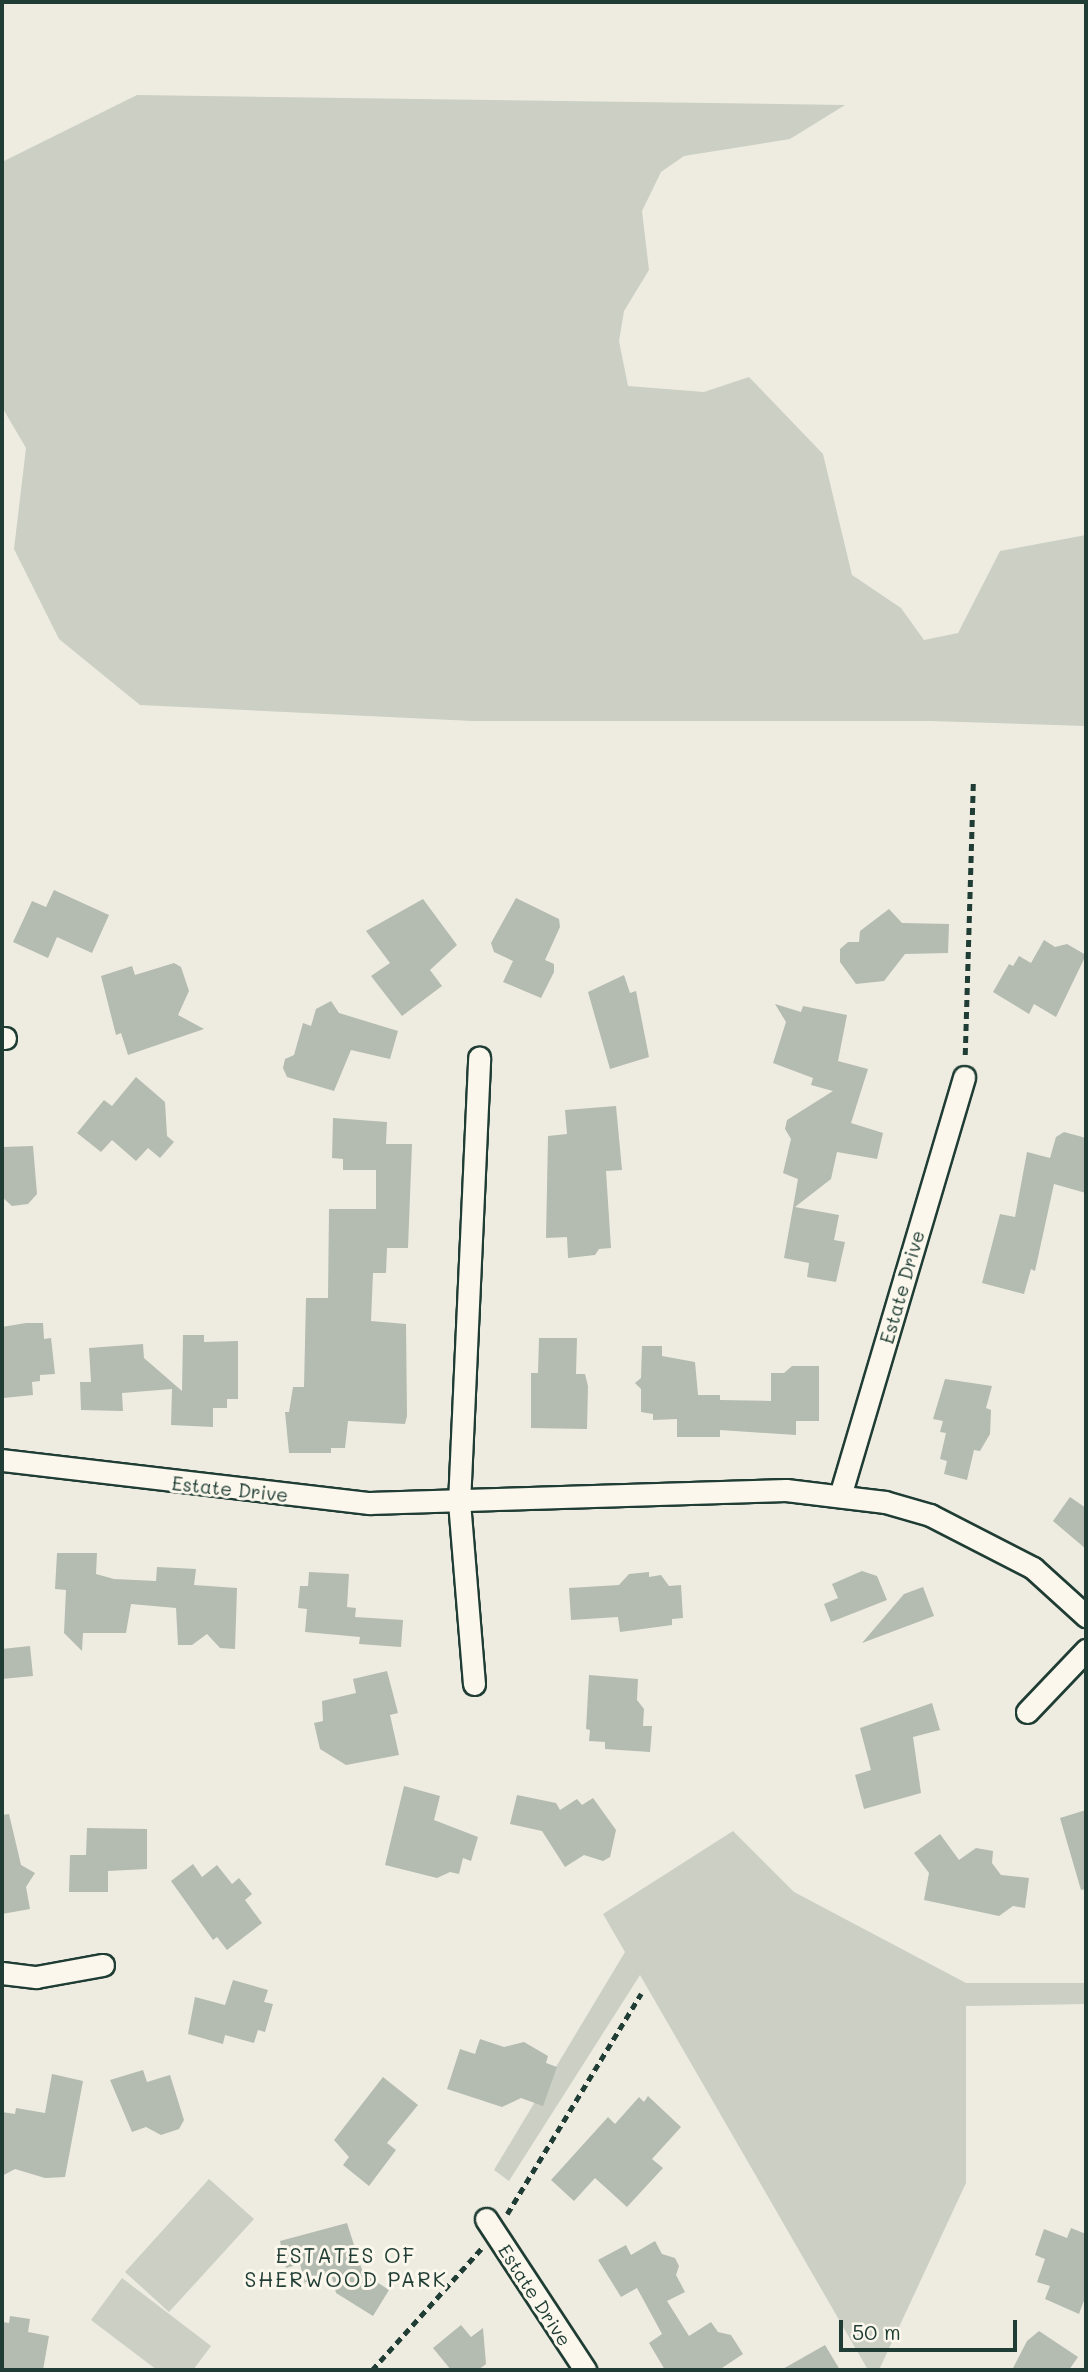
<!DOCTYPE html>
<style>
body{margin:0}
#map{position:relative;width:1088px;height:2372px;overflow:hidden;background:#eeece1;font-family:Mali,sans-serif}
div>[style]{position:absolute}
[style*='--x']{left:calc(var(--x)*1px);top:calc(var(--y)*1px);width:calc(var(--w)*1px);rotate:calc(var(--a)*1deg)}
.green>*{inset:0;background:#cbcfc4}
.building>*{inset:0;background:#b4bbb0}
.path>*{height:4.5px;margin-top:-2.25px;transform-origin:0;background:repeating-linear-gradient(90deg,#1f3d34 0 7px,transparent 0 12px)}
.roads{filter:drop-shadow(2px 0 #1f3d34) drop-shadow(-2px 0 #1f3d34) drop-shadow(0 2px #1f3d34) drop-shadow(0 -2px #1f3d34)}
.minor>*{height:21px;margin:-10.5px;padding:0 10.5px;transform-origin:10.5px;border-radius:10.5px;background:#fbf7ec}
span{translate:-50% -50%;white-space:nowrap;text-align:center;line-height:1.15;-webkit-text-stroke:6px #fbf7ec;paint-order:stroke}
.street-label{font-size:19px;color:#1f3d34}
.neighbourhood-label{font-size:21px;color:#1f3d34;letter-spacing:2px}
.frame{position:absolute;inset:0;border:4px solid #1f3d34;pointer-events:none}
.scale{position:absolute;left:839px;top:2320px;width:178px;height:32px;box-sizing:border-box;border:4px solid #1f3d34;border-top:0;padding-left:9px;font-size:21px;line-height:24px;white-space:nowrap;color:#1f3d34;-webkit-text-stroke:5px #fbf7ec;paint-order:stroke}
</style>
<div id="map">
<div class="green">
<div style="clip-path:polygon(137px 95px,845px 105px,790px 139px,684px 156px,661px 172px,642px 211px,649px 270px,624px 311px,619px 341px,628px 386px,704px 392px,749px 377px,823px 454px,852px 575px,901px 608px,924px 640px,958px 633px,1000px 551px,1086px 535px,1086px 726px,930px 721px,472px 721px,140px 705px,59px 639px,14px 549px,26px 448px,2px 407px,2px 162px)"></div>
<div style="clip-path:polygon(733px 1831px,794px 1892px,966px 1983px,1086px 1983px,1086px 2004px,966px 2006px,966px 2183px,879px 2370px,868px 2370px,640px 1975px,509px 2181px,494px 2170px,625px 1952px,603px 1914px)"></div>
<div style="clip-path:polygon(209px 2179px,254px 2219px,169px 2312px,125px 2272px)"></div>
<div style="clip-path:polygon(122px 2278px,211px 2346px,193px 2370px,157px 2370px,91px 2320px)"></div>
</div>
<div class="building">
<div style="clip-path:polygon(54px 890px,109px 915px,92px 953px,57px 937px,48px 958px,13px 942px,32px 901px,46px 907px)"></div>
<div style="clip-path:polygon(516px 898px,559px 919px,560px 927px,545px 960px,554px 964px,554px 972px,541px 998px,503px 982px,513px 961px,494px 952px,491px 943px)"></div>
<div style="clip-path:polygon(423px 899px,457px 945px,430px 970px,442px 986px,402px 1016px,371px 976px,390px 963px,366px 931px)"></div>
<div style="clip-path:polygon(889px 909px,902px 923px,949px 924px,948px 953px,905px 954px,884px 981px,856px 984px,840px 962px,840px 949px,848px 942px,859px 942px,860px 931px)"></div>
<div style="clip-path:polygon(1044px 940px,1055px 947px,1067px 944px,1086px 955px,1056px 1017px,1034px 1004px,1029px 1014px,993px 992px,1009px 964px,1013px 966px,1019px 956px,1031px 963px)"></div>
<div style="clip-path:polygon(174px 963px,181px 967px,189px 991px,178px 1015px,204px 1029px,128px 1055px,121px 1033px,116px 1035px,101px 976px,132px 966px,135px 975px)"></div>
<div style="clip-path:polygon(624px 975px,630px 993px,636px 991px,649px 1057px,610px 1069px,588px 992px)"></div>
<div style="clip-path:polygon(331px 1001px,339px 1013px,398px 1031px,390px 1059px,351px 1050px,334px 1091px,287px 1077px,283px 1068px,285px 1059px,294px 1055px,303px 1023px,311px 1026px,316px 1009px)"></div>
<div style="clip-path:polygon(775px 1004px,801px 1012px,803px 1006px,847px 1015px,838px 1061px,868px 1069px,851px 1123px,883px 1133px,877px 1159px,837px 1152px,831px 1179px,795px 1207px,839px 1215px,834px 1240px,845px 1242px,836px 1282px,807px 1277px,809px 1263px,784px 1258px,798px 1179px,783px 1173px,791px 1139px,785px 1129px,787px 1120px,833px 1091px,811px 1085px,813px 1078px,773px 1063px,786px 1022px)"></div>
<div style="clip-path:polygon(136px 1077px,165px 1102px,167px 1136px,174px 1142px,160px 1158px,148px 1148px,136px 1161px,112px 1140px,101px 1152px,77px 1133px,104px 1100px,112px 1106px)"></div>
<div style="clip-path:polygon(616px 1106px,622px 1170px,606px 1171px,611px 1248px,599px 1249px,595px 1255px,568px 1258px,567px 1237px,546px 1238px,548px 1136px,567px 1134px,565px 1110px)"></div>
<div style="clip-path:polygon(333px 1118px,387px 1122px,386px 1144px,412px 1144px,408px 1248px,387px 1248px,386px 1273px,373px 1273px,371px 1321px,406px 1324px,407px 1416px,405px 1424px,348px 1421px,345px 1448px,331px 1448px,331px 1453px,289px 1453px,285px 1412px,289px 1412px,293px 1387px,304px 1387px,306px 1298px,328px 1298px,329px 1209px,376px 1209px,376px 1170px,343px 1170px,343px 1159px,332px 1158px)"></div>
<div style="clip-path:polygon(1064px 1132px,1086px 1138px,1086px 1193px,1054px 1184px,1035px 1271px,1031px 1269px,1024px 1294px,982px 1283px,1000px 1214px,1015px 1217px,1027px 1152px,1050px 1158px,1056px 1137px)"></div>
<div style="clip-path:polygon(33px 1146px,37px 1194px,28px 1204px,12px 1206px,2px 1197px,2px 1147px)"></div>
<div style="clip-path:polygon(26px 1323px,43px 1323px,44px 1339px,51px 1338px,55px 1374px,40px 1375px,40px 1381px,32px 1382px,33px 1395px,3px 1398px,2px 1327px)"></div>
<div style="clip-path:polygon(183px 1335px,204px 1335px,204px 1342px,238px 1341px,238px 1399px,227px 1399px,227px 1408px,213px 1408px,213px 1427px,171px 1425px,172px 1389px,122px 1393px,123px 1411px,81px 1410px,80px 1382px,91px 1382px,89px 1348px,143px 1344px,144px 1358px,182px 1391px)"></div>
<div style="clip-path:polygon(539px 1338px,577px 1338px,576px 1374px,585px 1374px,588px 1386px,587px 1429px,531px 1428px,531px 1373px,538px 1373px)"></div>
<div style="clip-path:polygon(642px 1346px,662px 1346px,662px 1356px,695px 1362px,698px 1395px,720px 1395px,720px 1400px,771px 1401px,771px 1373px,784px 1373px,792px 1366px,819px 1366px,819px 1421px,796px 1421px,796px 1435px,720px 1430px,720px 1437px,677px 1437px,677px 1419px,653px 1420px,653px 1414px,641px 1412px,641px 1389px,635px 1383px,641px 1378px)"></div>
<div style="clip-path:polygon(945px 1379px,992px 1386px,986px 1408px,991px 1410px,990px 1434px,980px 1451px,974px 1450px,967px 1480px,944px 1474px,947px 1461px,940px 1459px,946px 1433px,940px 1432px,943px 1421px,933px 1419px)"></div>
<div style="clip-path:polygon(1070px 1497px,1086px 1508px,1086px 1549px,1053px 1521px)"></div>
<div style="clip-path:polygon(57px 1553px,97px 1553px,96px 1574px,114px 1579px,156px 1581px,157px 1567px,196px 1569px,194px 1585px,237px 1588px,235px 1649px,220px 1648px,207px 1634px,192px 1645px,178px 1645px,176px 1608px,131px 1604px,126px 1633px,83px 1633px,82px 1651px,64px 1633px,66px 1590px,55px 1589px)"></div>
<div style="clip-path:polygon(862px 1571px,877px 1576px,887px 1600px,831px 1622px,824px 1604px,838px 1598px,832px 1584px)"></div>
<div style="clip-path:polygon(309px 1572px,349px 1574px,347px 1607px,356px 1608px,355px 1617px,403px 1620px,401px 1647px,359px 1644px,360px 1637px,305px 1632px,307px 1609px,298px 1608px,300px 1586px,308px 1586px)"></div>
<div style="clip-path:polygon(649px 1572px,649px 1577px,661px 1575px,669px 1586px,681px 1585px,683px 1618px,672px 1619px,672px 1625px,620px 1632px,618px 1617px,571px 1620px,569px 1588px,619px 1585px,629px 1574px)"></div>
<div style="clip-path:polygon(923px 1587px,934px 1616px,862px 1643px,904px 1594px)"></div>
<div style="clip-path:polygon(30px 1646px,33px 1676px,2px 1679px,2px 1649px)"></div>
<div style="clip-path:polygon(387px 1671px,398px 1713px,390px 1715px,399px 1755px,346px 1765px,320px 1749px,314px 1723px,323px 1721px,322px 1701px,356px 1693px,353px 1679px)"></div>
<div style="clip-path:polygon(589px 1675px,638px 1679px,637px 1700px,644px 1709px,643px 1726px,652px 1726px,650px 1752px,605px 1749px,605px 1742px,589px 1741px,590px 1730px,586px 1729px)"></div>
<div style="clip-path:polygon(932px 1703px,940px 1730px,913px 1737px,921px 1793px,864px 1809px,855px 1775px,871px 1770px,860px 1728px)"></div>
<div style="clip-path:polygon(404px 1786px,440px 1796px,434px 1820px,478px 1837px,471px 1861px,463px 1858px,459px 1874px,450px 1872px,437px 1878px,385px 1865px)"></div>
<div style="clip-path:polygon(517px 1795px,556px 1803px,560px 1810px,577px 1799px,582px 1805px,593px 1798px,616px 1830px,610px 1857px,603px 1861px,584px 1855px,565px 1867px,542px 1831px,510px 1824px)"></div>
<div style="clip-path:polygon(1086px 1810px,1086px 1889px,1081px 1890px,1060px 1818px)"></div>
<div style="clip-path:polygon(9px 1814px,21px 1865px,35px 1873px,26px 1887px,30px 1909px,2px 1914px,2px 1815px)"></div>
<div style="clip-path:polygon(87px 1828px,147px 1829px,147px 1869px,108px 1871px,108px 1892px,69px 1892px,70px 1855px,86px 1855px)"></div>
<div style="clip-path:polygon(940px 1834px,959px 1860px,976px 1848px,993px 1851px,992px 1863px,1001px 1875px,1029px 1878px,1025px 1908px,1013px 1906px,999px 1916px,924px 1900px,929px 1873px,914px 1853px)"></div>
<div style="clip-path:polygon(193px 1864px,202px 1877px,217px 1865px,232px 1884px,239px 1878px,252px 1894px,245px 1900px,262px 1923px,227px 1950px,217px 1937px,213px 1940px,171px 1881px)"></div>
<div style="clip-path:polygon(233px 1980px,268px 1990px,264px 2002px,273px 2004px,265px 2032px,258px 2030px,254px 2043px,225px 2035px,223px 2044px,188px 2034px,195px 1997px,225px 2005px)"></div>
<div style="clip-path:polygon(480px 2039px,504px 2047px,524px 2042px,548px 2056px,546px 2063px,557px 2067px,543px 2106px,521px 2098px,502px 2107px,447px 2089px,460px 2049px,475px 2054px)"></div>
<div style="clip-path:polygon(143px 2070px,147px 2082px,170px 2075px,184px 2120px,179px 2129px,161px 2135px,146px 2127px,132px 2132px,110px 2080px)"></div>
<div style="clip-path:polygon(52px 2074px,83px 2081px,65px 2177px,45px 2178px,15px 2169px,2px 2176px,2px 2112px,15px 2114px,16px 2108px,45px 2113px)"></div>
<div style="clip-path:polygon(383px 2077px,418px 2105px,387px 2143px,396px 2150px,369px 2186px,343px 2165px,349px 2157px,334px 2140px)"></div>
<div style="clip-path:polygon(648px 2096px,681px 2127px,652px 2159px,663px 2168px,627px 2207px,595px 2178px,574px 2201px,551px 2180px,608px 2117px,615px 2124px,639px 2097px,644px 2102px)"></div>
<div style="clip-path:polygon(347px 2223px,363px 2273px,389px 2290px,373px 2316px,336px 2293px,332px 2277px,305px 2284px,300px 2264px,286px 2268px,280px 2241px)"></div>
<div style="clip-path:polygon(1071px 2228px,1086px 2234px,1086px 2295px,1079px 2314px,1045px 2299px,1050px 2286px,1037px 2282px,1045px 2259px,1035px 2255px,1044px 2229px,1067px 2238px)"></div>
<div style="clip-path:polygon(655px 2241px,662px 2254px,675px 2258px,679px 2266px,676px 2275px,685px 2292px,667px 2301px,689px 2336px,711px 2322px,718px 2332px,731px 2335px,743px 2354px,719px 2370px,665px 2370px,649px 2343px,662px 2334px,637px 2288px,621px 2297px,598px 2260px,626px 2245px,631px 2255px)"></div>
<div style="clip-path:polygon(10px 2316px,30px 2319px,28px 2332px,49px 2336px,43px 2370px,2px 2370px,2px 2322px,9px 2323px)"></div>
<div style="clip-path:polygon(461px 2325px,471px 2337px,483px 2328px,486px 2364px,478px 2370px,451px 2370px,433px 2348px)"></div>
<div style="clip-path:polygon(1039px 2331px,1078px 2357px,1069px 2370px,1012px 2370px,1027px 2341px)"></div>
<div style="clip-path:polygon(825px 2345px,840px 2370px,781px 2370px)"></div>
</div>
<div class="path">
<div style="--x:965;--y:1055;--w:276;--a:-88.3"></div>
<div style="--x:507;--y:2214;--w:258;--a:-58.7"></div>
<div style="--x:372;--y:2370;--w:163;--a:-48"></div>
</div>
<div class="roads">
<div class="minor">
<div style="--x:2;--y:1038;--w:3;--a:0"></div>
<div style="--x:2;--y:1460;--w:370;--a:6.7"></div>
<div style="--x:369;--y:1503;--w:417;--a:-1.8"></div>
<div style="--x:786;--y:1490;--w:100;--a:6.9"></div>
<div style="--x:885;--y:1502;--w:47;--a:16.1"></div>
<div style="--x:930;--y:1515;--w:116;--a:27.2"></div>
<div style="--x:1033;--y:1568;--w:72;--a:42.2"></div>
<div style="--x:840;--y:1496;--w:437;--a:-73.5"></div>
<div style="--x:474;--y:1684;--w:182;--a:-94.7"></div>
<div style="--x:459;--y:1503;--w:446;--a:-87.4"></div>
<div style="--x:1027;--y:1712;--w:86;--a:-46.4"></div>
<div style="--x:2;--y:1973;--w:34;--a:7"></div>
<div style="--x:36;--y:1977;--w:68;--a:-10.2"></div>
<div style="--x:486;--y:2219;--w:181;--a:56.7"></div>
</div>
</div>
<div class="street-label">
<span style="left:902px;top:1287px;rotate:-74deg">Estate Drive</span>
<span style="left:230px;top:1489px;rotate:6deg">Estate Drive</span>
<span style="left:535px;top:2295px;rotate:57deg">Estate Drive</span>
</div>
<div class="neighbourhood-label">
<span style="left:346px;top:2267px">ESTATES OF<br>SHERWOOD PARK</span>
</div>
<div class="frame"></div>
<div class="scale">50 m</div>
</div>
